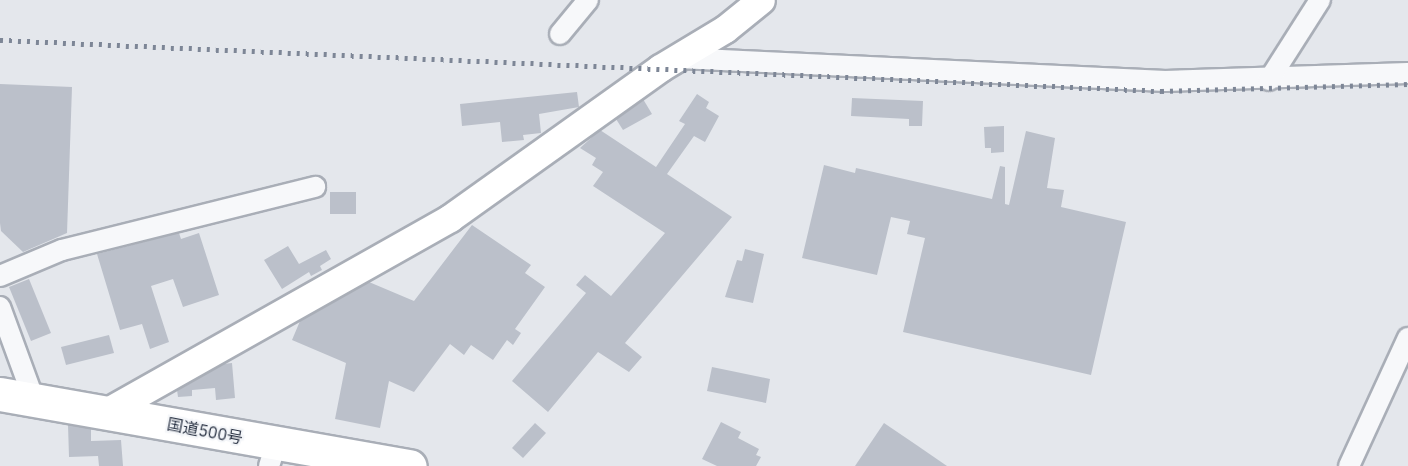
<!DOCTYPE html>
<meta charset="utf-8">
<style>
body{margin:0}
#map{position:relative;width:1408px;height:466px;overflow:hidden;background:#e4e7ec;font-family:"IBM Plex Sans","Noto Sans JP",sans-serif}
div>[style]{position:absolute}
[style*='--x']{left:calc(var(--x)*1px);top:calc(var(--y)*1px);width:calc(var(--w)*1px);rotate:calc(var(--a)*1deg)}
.building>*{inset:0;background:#bbc0ca}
.roads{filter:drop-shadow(2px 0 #a9aeb7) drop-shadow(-2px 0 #a9aeb7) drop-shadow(0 2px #a9aeb7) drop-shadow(0 -2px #a9aeb7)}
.street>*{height:20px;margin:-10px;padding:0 10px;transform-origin:10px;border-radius:10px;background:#f7f8fa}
.secondary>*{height:27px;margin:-13.5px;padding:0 13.5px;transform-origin:13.5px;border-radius:13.5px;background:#fff}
.highway>*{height:33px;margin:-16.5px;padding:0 16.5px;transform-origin:16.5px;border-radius:16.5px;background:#fff}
.rail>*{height:4.5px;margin-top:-2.25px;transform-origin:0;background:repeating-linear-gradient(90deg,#7d8696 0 3px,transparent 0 9px)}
span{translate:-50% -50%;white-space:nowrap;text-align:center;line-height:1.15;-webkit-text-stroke:4.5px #f4f6f9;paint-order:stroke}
.street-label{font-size:16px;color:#2b3445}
</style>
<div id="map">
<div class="building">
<div style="clip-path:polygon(0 84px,72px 87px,67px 233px,23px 252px,1px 231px,0 223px)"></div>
<div style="clip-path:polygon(577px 92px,579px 107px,539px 114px,541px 133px,523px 135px,524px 140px,502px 142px,500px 122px,462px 126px,460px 104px)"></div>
<div style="clip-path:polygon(697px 94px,709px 102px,706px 108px,719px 116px,705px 142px,694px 136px,667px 174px,732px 217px,625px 343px,642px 357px,629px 372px,598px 352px,548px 412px,512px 381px,586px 293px,576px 285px,585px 275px,611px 296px,665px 233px,593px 186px,603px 172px,592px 165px,596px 158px,580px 148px,600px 130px,656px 167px,685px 124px,679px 121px)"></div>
<div style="clip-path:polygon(852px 98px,923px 101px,922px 126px,909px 126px,909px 119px,851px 116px)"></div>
<div style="clip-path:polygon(643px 99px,652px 114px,623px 130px,616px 119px)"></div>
<div style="clip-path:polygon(1004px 126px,1004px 152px,991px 153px,991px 148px,985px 148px,984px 127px)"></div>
<div style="clip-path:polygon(1026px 131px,1055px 138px,1047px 188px,1064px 190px,1061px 207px,1126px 222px,1091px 375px,903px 332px,925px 238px,907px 234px,910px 221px,891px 217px,877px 275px,802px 258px,824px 165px,855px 173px,856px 168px,992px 199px,1000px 166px,1005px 167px,1005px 204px,1009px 205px)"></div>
<div style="clip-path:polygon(330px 192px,356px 192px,356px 214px,330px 214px)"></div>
<div style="clip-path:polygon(472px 225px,531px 265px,525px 273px,545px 287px,515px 329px,521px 333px,513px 345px,507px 340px,493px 360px,471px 345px,464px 355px,450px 344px,414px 392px,389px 381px,380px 428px,335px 419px,346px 363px,292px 340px,300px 321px,369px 282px,414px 301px)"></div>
<div style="clip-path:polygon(179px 233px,181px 239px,199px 233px,219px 295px,183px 307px,173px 279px,151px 286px,169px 342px,150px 349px,142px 324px,120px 330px,97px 254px)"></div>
<div style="clip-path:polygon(288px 246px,299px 264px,326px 250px,331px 259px,320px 266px,322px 270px,311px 276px,309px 272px,282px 289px,264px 260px)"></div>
<div style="clip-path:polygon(745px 249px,764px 254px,753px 303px,725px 297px,737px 260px,742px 261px)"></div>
<div style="clip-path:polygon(29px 279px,51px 333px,31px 341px,9px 287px)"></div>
<div style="clip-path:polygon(109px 335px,114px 353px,66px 365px,61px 347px)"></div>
<div style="clip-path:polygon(232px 363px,235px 398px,216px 400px,215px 388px,192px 390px,192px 396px,178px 397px,177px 390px,223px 364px)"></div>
<div style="clip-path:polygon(712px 367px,770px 379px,766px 403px,707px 391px)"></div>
<div style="clip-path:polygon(721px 422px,741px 432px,738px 438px,759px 449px,756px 455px,761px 457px,756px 466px,717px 466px,702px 459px)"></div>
<div style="clip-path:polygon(535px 423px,546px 433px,523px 458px,512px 448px)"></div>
<div style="clip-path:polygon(884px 423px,915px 444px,947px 466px,855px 466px)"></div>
<div style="clip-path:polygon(68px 425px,91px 429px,91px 441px,121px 440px,123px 466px,99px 466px,98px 456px,69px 457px)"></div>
</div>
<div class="roads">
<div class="street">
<div style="--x:560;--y:34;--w:44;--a:-50.5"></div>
<div style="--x:679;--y:58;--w:487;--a:2.7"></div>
<div style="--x:1165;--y:81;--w:243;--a:-1.9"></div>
<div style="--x:1269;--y:80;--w:95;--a:-57.5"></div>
<div style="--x:0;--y:276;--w:67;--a:-22.8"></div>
<div style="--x:62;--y:250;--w:261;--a:-14"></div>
<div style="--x:0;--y:307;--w:99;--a:69.9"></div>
<div style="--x:269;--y:466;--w:23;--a:-72"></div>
<div style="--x:1349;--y:466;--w:141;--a:-65.3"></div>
</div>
<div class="secondary">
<div style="--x:106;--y:412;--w:395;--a:-29.4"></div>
<div style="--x:450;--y:218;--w:258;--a:-35.5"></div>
<div style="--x:660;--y:68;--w:76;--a:-31"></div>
<div style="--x:725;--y:29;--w:46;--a:-38.9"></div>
</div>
<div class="highway">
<div style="--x:0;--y:394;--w:416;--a:10"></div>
</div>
</div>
<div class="rail">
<div style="--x:0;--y:40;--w:1162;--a:2.52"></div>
<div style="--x:1161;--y:91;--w:247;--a:-1.6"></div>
</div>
<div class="street-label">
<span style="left:205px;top:431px;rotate:11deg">国道500号</span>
</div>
</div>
